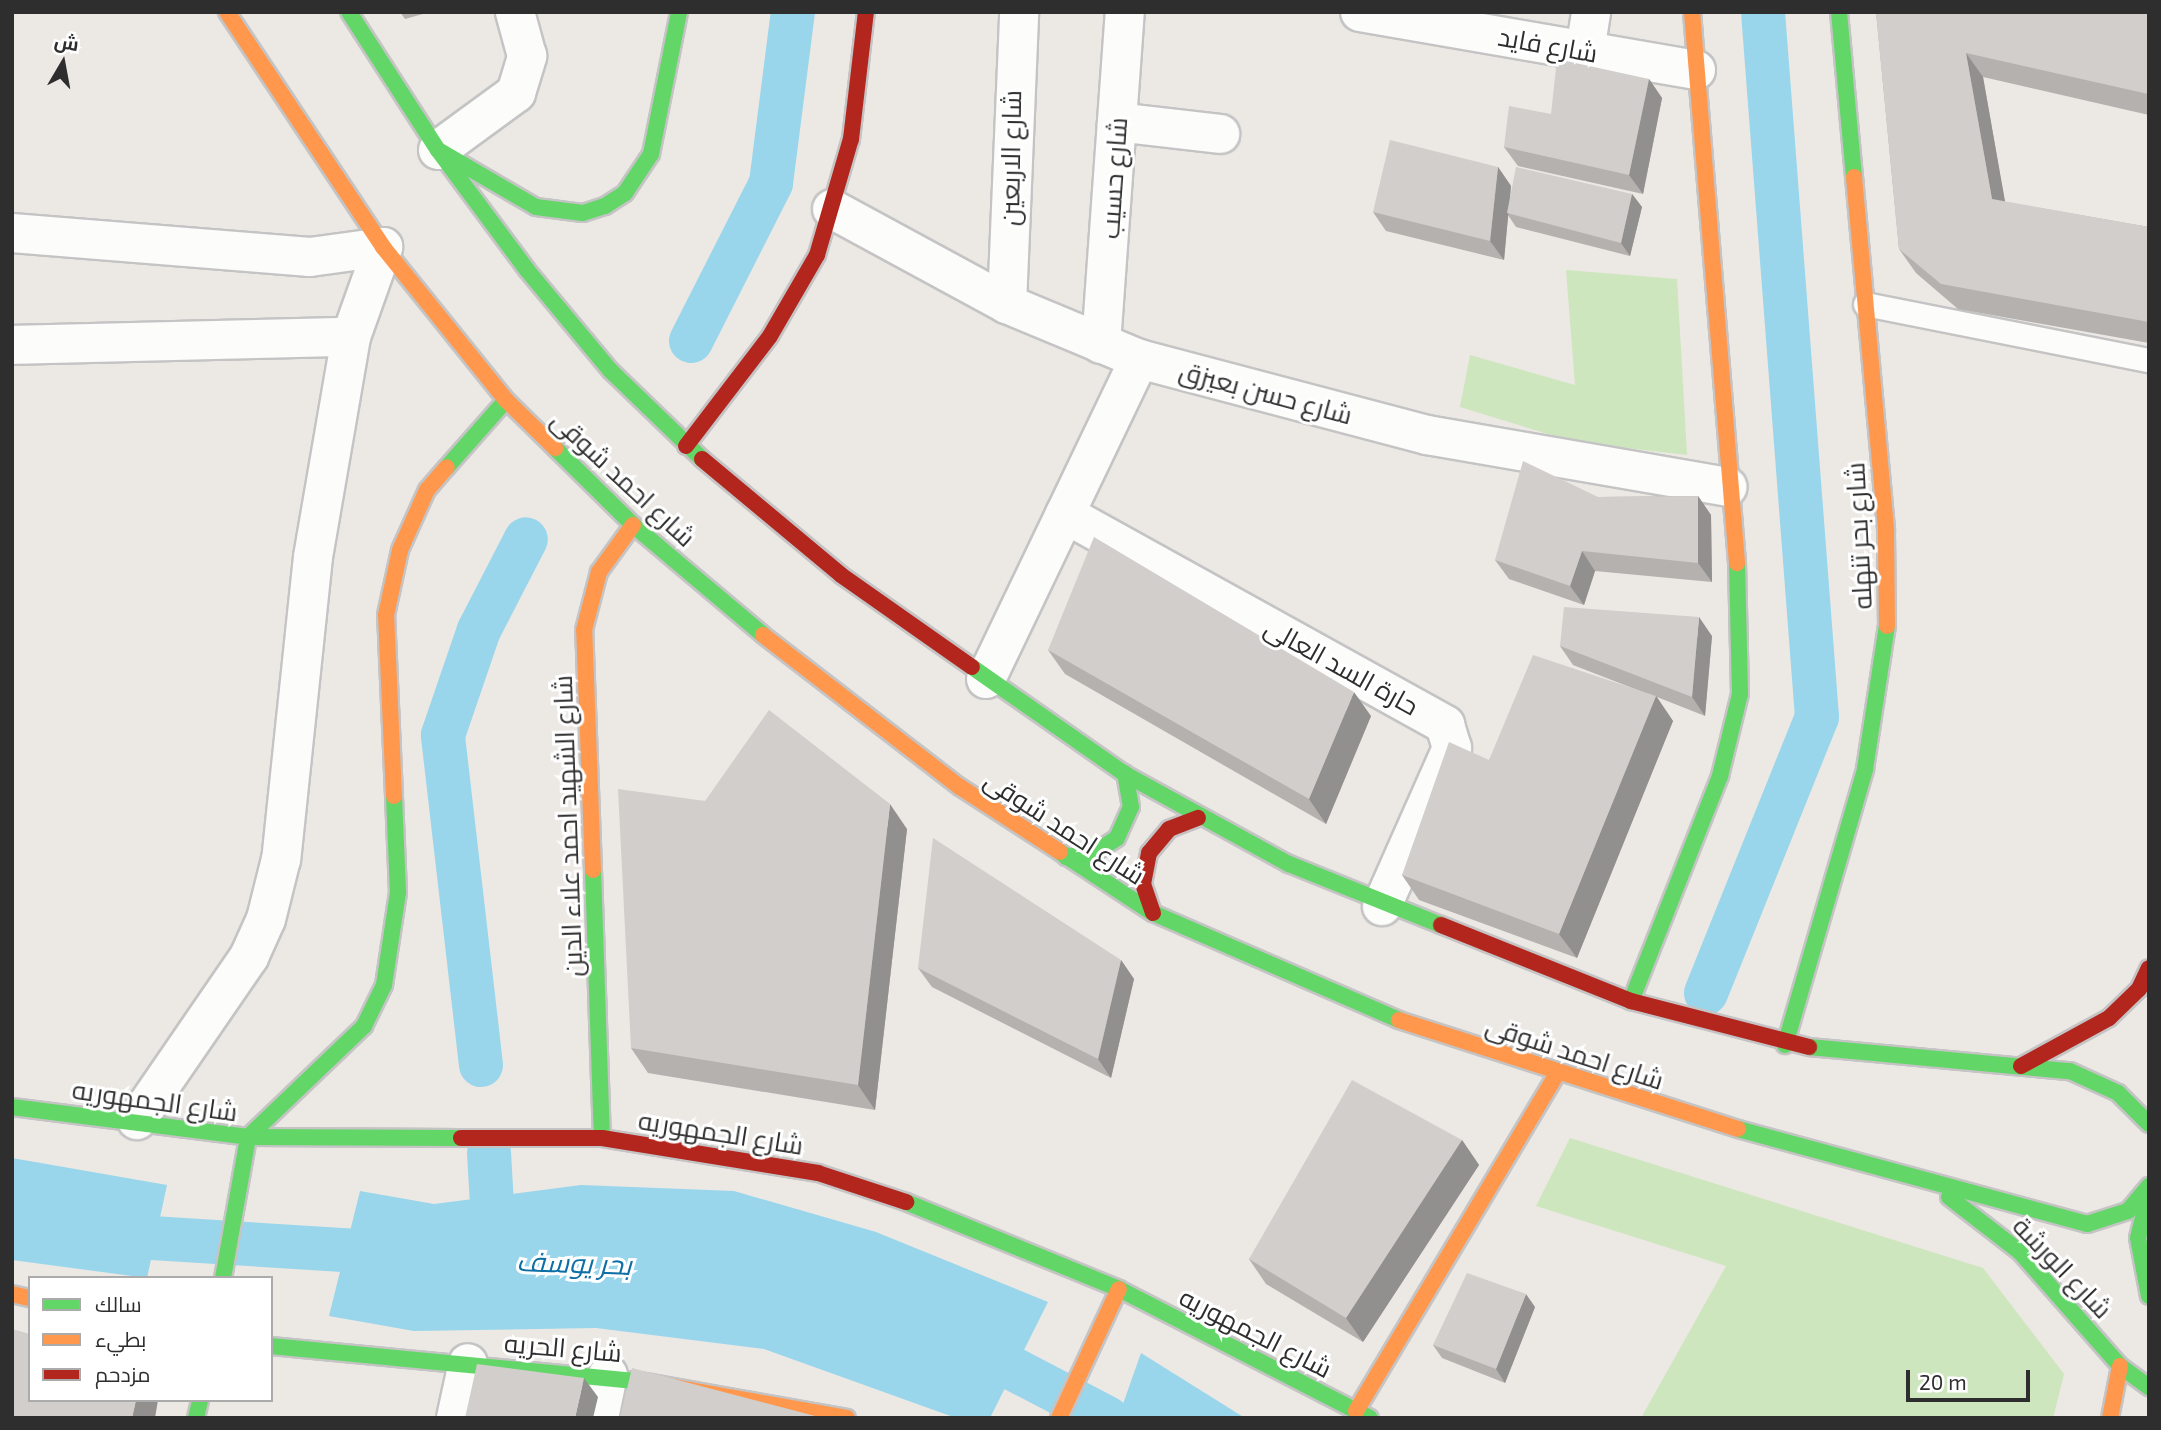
<!DOCTYPE html>
<meta charset="utf-8">
<style>
body{margin:0}
#map{position:relative;width:2161px;height:1430px;overflow:hidden;background:#ece8e4;font-family:"Exo 2",Cairo,sans-serif}
div>[style]{position:absolute}
[style*='--x']{left:calc(var(--x)*1px);top:calc(var(--y)*1px);width:calc(var(--w)*1px);rotate:calc(var(--a)*1deg)}
.green>*{inset:0;background:#cee6be}
.water>*{inset:0;background:#99d6ec}
.canal>*{height:44px;margin:-22px;padding:0 22px;transform-origin:22px;border-radius:22px;background:#99d6ec}
.roads{filter:drop-shadow(2px 0 #c5c4c5) drop-shadow(-2px 0 #c5c4c5) drop-shadow(0 2px #c5c4c5) drop-shadow(0 -2px #c5c4c5)}
.lane>*{height:23px;margin:-11.5px;padding:0 11.5px;transform-origin:11.5px;border-radius:11.5px;background:#fcfcfb}
.street>*{height:38px;margin:-19px;padding:0 19px;transform-origin:19px;border-radius:19px;background:#fcfcfb}
.fast>*{height:16px;margin:-8px;padding:0 8px;transform-origin:8px;border-radius:8px;background:#63d668}
.slow>*{height:16px;margin:-8px;padding:0 8px;transform-origin:8px;border-radius:8px;background:#ff974d}
.jam>*{height:16px;margin:-8px;padding:0 8px;transform-origin:8px;border-radius:8px;background:#b3261e}
.wall>*{inset:0;background:#b4b1af}
.shaded-wall>*{inset:0;background:#92908e}
.building>*{inset:0;background:#d1cecb}
span{translate:-50% -50%;white-space:nowrap;text-align:center;line-height:1.15;-webkit-text-stroke:6px #fff;paint-order:stroke}
.street-label{font-size:26px;color:#2e2e2e}
.water-label{font-size:28px;color:#0d6fa3;font-style:italic}
.frame{position:absolute;inset:0;border:14px solid #2e2e2e;pointer-events:none}
.legend{position:absolute;left:28px;top:1276px;width:245px;height:126px;box-sizing:border-box;background:#fff;border:2px solid #ababab;margin:0;padding:9px 12px;list-style:none;font-size:21px;color:#2e2e2e}
.legend li{display:flex;align-items:center;gap:14px;height:35px}
.legend b{width:35px;border:2px solid #ababab}
.north{position:absolute;left:28px;top:28px;width:70px;height:70px;-webkit-text-stroke:5px #fff;paint-order:stroke;rotate:10deg;font-size:19px;font-weight:700;line-height:28px;text-align:center;color:#2e2e2e}
.north::after{content:'';display:block;margin:auto;width:24px;height:32px;background:#2e2e2e;clip-path:polygon(50% 0,100% 100%,50% 72%,0 100%)}
.scale{position:absolute;left:1906px;top:1370px;width:124px;height:32px;box-sizing:border-box;border:4px solid #2e2e2e;border-top:0;padding-left:9px;font-size:21px;line-height:24px;white-space:nowrap;color:#2e2e2e;-webkit-text-stroke:5px #fff;paint-order:stroke}
</style>
<div id="map">
<div class="green">
<div style="clip-path:polygon(1566px 270px,1677px 279px,1687px 455px,1574px 442px,1460px 407px,1470px 355px,1575px 385px)"></div>
<div style="clip-path:polygon(1570px 1138px,1983px 1268px,2064px 1374px,2053px 1418px,1641px 1418px,1726px 1266px,1536px 1206px)"></div>
</div>
<div class="water">
<div style="clip-path:polygon(12px 1158px,167px 1185px,147px 1278px,12px 1260px)"></div>
<div style="clip-path:polygon(581px 1185px,734px 1191px,876px 1232px,1048px 1302px,990px 1418px,956px 1418px,764px 1349px,596px 1328px,414px 1331px,329px 1316px,360px 1191px,434px 1204px)"></div>
<div style="clip-path:polygon(1141px 1353px,1245px 1418px,1118px 1418px)"></div>
</div>
<div class="canal">
<div style="--x:691;--y:341;--w:177;--a:-63.1"></div>
<div style="--x:771;--y:183;--w:172;--a:-82.7"></div>
<div style="--x:1706;--y:993;--w:297;--a:-68.1"></div>
<div style="--x:1817;--y:717;--w:707;--a:-94.38"></div>
<div style="--x:481;--y:1065;--w:332;--a:-96.6"></div>
<div style="--x:443;--y:735;--w:111;--a:-71.1"></div>
<div style="--x:479;--y:630;--w:102;--a:-62.7"></div>
<div style="--x:489;--y:1153;--w:103;--a:86.7"></div>
<div style="--x:12;--y:1216;--w:126;--a:9.6"></div>
<div style="--x:136;--y:1237;--w:270;--a:3.6"></div>
<div style="--x:960;--y:1341;--w:166;--a:27.6"></div>
</div>
<div class="roads">
<div class="lane">
<div style="--x:1865;--y:304;--w:289;--a:11.2"></div>
</div>
<div class="street">
<div style="--x:1360;--y:12;--w:341;--a:9.8"></div>
<div style="--x:1585;--y:51;--w:39;--a:-81"></div>
<div style="--x:1117;--y:122;--w:104;--a:6.6"></div>
<div style="--x:438;--y:150;--w:97;--a:-36.2"></div>
<div style="--x:516;--y:93;--w:39;--a:-73"></div>
<div style="--x:527;--y:56;--w:46;--a:-105.3"></div>
<div style="--x:832;--y:209;--w:199;--a:28.5"></div>
<div style="--x:1007;--y:304;--w:143;--a:22.6"></div>
<div style="--x:1139;--y:359;--w:298;--a:14.8"></div>
<div style="--x:1427;--y:435;--w:305;--a:9.8"></div>
<div style="--x:12;--y:233;--w:299;--a:4.6"></div>
<div style="--x:310;--y:257;--w:74;--a:-7.8"></div>
<div style="--x:383;--y:247;--w:96;--a:109.6"></div>
<div style="--x:351;--y:337;--w:223;--a:99.8"></div>
<div style="--x:313;--y:557;--w:304;--a:96"></div>
<div style="--x:281;--y:859;--w:62;--a:104"></div>
<div style="--x:266;--y:919;--w:42;--a:114.1"></div>
<div style="--x:249;--y:957;--w:198;--a:124.5"></div>
<div style="--x:1007;--y:304;--w:292;--a:-87.6"></div>
<div style="--x:1101;--y:344;--w:333;--a:-85.9"></div>
<div style="--x:12;--y:345;--w:339;--a:-1.4"></div>
<div style="--x:1065;--y:514;--w:435;--a:29"></div>
<div style="--x:1445;--y:725;--w:24;--a:73"></div>
<div style="--x:1452;--y:748;--w:173;--a:113.9"></div>
<div style="--x:986;--y:679;--w:355;--a:-64.4"></div>
<div style="--x:456;--y:1418;--w:56;--a:-77.7"></div>
<div style="--x:599;--y:1418;--w:44;--a:-78.2"></div>
</div>
<div class="fast">
<div style="--x:349;--y:12;--w:164;--a:57.2"></div>
<div style="--x:438;--y:150;--w:149;--a:53.4"></div>
<div style="--x:527;--y:270;--w:131;--a:50.3"></div>
<div style="--x:611;--y:371;--w:127;--a:44"></div>
<div style="--x:1839;--y:12;--w:166;--a:84.8"></div>
<div style="--x:438;--y:150;--w:113;--a:30.2"></div>
<div style="--x:536;--y:207;--w:47;--a:7.3"></div>
<div style="--x:583;--y:213;--w:23;--a:-18"></div>
<div style="--x:605;--y:206;--w:24;--a:-33"></div>
<div style="--x:625;--y:193;--w:47;--a:-56.3"></div>
<div style="--x:651;--y:154;--w:145;--a:-78.8"></div>
<div style="--x:555;--y:448;--w:110;--a:44.6"></div>
<div style="--x:633;--y:525;--w:170;--a:40.2"></div>
<div style="--x:447;--y:467;--w:89;--a:-48.6"></div>
<div style="--x:972;--y:667;--w:187;--a:35"></div>
<div style="--x:1125;--y:774;--w:187;--a:28.8"></div>
<div style="--x:1289;--y:864;--w:164;--a:21.9"></div>
<div style="--x:1060;--y:852;--w:111;--a:33.3"></div>
<div style="--x:1153;--y:913;--w:268;--a:23.5"></div>
<div style="--x:1066;--y:857;--w:28;--a:-8"></div>
<div style="--x:1094;--y:853;--w:27;--a:-33"></div>
<div style="--x:1117;--y:838;--w:34;--a:-66"></div>
<div style="--x:1131;--y:807;--w:34;--a:-100"></div>
<div style="--x:593;--y:870;--w:268;--a:88.1"></div>
<div style="--x:1631;--y:1001;--w:242;--a:-68.4"></div>
<div style="--x:1720;--y:776;--w:84;--a:-76.3"></div>
<div style="--x:1740;--y:694;--w:131;--a:-91.3"></div>
<div style="--x:1785;--y:1045;--w:287;--a:-73.8"></div>
<div style="--x:1865;--y:769;--w:145;--a:-81.3"></div>
<div style="--x:1809;--y:1047;--w:262;--a:5.3"></div>
<div style="--x:2070;--y:1071;--w:53;--a:24.6"></div>
<div style="--x:2118;--y:1093;--w:44;--a:45"></div>
<div style="--x:12;--y:1107;--w:238;--a:7.2"></div>
<div style="--x:248;--y:1137;--w:213;--a:0.3"></div>
<div style="--x:1738;--y:1129;--w:362;--a:15.2"></div>
<div style="--x:2087;--y:1224;--w:43;--a:-17.6"></div>
<div style="--x:2128;--y:1211;--w:33;--a:-50"></div>
<div style="--x:2149;--y:1192;--w:47;--a:103.4"></div>
<div style="--x:2138;--y:1238;--w:59;--a:79.3"></div>
<div style="--x:1949;--y:1197;--w:90;--a:37.8"></div>
<div style="--x:2020;--y:1252;--w:152;--a:48.7"></div>
<div style="--x:2120;--y:1366;--w:36;--a:36"></div>
<div style="--x:906;--y:1202;--w:230;--a:22.2"></div>
<div style="--x:1119;--y:1289;--w:282;--a:27.2"></div>
<div style="--x:223;--y:1278;--w:143;--a:-79.9"></div>
<div style="--x:248;--y:1137;--w:161;--a:-43.7"></div>
<div style="--x:364;--y:1026;--w:46;--a:-64"></div>
<div style="--x:384;--y:985;--w:94;--a:-81.4"></div>
<div style="--x:398;--y:892;--w:96;--a:-92.4"></div>
<div style="--x:271;--y:1346;--w:376;--a:5.5"></div>
<div style="--x:196;--y:1418;--w:18;--a:-77"></div>
</div>
<div class="slow">
<div style="--x:227;--y:12;--w:282;--a:56.4"></div>
<div style="--x:383;--y:247;--w:196;--a:51.2"></div>
<div style="--x:506;--y:400;--w:69;--a:44.4"></div>
<div style="--x:1692;--y:12;--w:553;--a:85.33"></div>
<div style="--x:1854;--y:177;--w:356;--a:84.8"></div>
<div style="--x:1886;--y:532;--w:94;--a:89.4"></div>
<div style="--x:763;--y:635;--w:249;--a:37.7"></div>
<div style="--x:960;--y:787;--w:119;--a:33"></div>
<div style="--x:394;--y:796;--w:181;--a:-92.5"></div>
<div style="--x:386;--y:615;--w:66;--a:-77.8"></div>
<div style="--x:400;--y:550;--w:66;--a:-65.8"></div>
<div style="--x:427;--y:490;--w:30;--a:-49"></div>
<div style="--x:593;--y:870;--w:240;--a:-92.1"></div>
<div style="--x:584;--y:630;--w:60;--a:-75.5"></div>
<div style="--x:599;--y:572;--w:58;--a:-54.1"></div>
<div style="--x:1399;--y:1020;--w:356;--a:17.8"></div>
<div style="--x:12;--y:1294;--w:18;--a:13"></div>
<div style="--x:645;--y:1382;--w:205;--a:10.1"></div>
<div style="--x:1356;--y:1411;--w:391;--a:-59.2"></div>
<div style="--x:1059;--y:1418;--w:142;--a:-65.1"></div>
<div style="--x:2110;--y:1418;--w:53;--a:-79.1"></div>
</div>
<div class="jam">
<div style="--x:686;--y:446;--w:138;--a:-52.6"></div>
<div style="--x:770;--y:336;--w:94;--a:-59.9"></div>
<div style="--x:817;--y:255;--w:121;--a:-73.7"></div>
<div style="--x:851;--y:139;--w:128;--a:-83.3"></div>
<div style="--x:702;--y:459;--w:181;--a:39.8"></div>
<div style="--x:841;--y:575;--w:160;--a:35.1"></div>
<div style="--x:1153;--y:913;--w:31;--a:-109"></div>
<div style="--x:1143;--y:884;--w:32;--a:-79"></div>
<div style="--x:1149;--y:853;--w:31;--a:-50"></div>
<div style="--x:1169;--y:829;--w:31;--a:-21"></div>
<div style="--x:1441;--y:925;--w:205;--a:21.8"></div>
<div style="--x:1631;--y:1001;--w:184;--a:14.5"></div>
<div style="--x:2021;--y:1066;--w:100;--a:-28.6"></div>
<div style="--x:2109;--y:1018;--w:42;--a:-44"></div>
<div style="--x:2139;--y:989;--w:23;--a:-65"></div>
<div style="--x:461;--y:1138;--w:141;--a:0"></div>
<div style="--x:602;--y:1138;--w:219;--a:9.2"></div>
<div style="--x:818;--y:1173;--w:93;--a:18.2"></div>
</div>
</div>
<div class="wall">
<div style="clip-path:polygon(400px 12px,430px 12px,405px 19px)"></div>
<div style="clip-path:polygon(1876px 12px,2149px 12px,2149px 115px,1983px 77px,2005px 202px,2149px 227px,2149px 343px,1958px 309px,1916px 273px,1899px 249px)"></div>
<div style="clip-path:polygon(1649px 79px,1662px 98px,1643px 194px,1518px 166px,1504px 147px,1551px 114px)"></div>
<div style="clip-path:polygon(1498px 167px,1511px 186px,1510px 199px,1632px 194px,1642px 207px,1630px 256px,1516px 227px,1508px 215px,1504px 260px,1386px 231px,1373px 212px)"></div>
<div style="clip-path:polygon(1698px 496px,1711px 515px,1712px 582px,1595px 571px,1584px 605px,1509px 579px,1495px 560px,1598px 497px)"></div>
<div style="clip-path:polygon(1712px 636px,1705px 716px,1657px 697px,1673px 721px,1577px 958px,1419px 900px,1402px 875px,1489px 760px,1640px 691px,1573px 665px,1560px 646px)"></div>
<div style="clip-path:polygon(1048px 650px,1371px 716px,1326px 824px,1065px 674px)"></div>
<div style="clip-path:polygon(705px 801px,907px 829px,875px 1110px,648px 1073px,631px 1048px)"></div>
<div style="clip-path:polygon(1121px 960px,1134px 979px,1111px 1078px,932px 987px,918px 968px)"></div>
<div style="clip-path:polygon(1462px 1140px,1479px 1165px,1363px 1342px,1266px 1284px,1249px 1259px)"></div>
<div style="clip-path:polygon(1535px 1307px,1505px 1383px,1442px 1358px,1433px 1345px)"></div>
</div>
<div class="shaded-wall">
<div style="clip-path:polygon(1966px 53px,1983px 77px,2009px 224px,1992px 199px)"></div>
<div style="clip-path:polygon(1649px 79px,1662px 98px,1643px 194px,1629px 175px)"></div>
<div style="clip-path:polygon(1498px 167px,1511px 186px,1504px 260px,1490px 241px)"></div>
<div style="clip-path:polygon(1632px 194px,1642px 207px,1630px 256px,1621px 243px)"></div>
<div style="clip-path:polygon(1698px 496px,1711px 515px,1712px 582px,1698px 563px)"></div>
<div style="clip-path:polygon(1582px 551px,1595px 571px,1584px 605px,1570px 586px)"></div>
<div style="clip-path:polygon(1699px 617px,1712px 636px,1705px 716px,1692px 697px)"></div>
<div style="clip-path:polygon(1354px 692px,1371px 716px,1326px 824px,1309px 799px)"></div>
<div style="clip-path:polygon(1656px 696px,1673px 721px,1577px 958px,1559px 934px)"></div>
<div style="clip-path:polygon(890px 804px,907px 829px,875px 1110px,858px 1085px)"></div>
<div style="clip-path:polygon(1121px 960px,1134px 979px,1111px 1078px,1098px 1059px)"></div>
<div style="clip-path:polygon(1462px 1140px,1479px 1165px,1363px 1342px,1346px 1318px)"></div>
<div style="clip-path:polygon(1526px 1294px,1535px 1307px,1505px 1383px,1496px 1369px)"></div>
<div style="clip-path:polygon(584px 1378px,598px 1397px,593px 1418px,575px 1418px)"></div>
<div style="clip-path:polygon(136px 1400px,158px 1400px,155px 1418px,132px 1418px)"></div>
</div>
<div class="building">
<div style="clip-path:polygon(1876px 12px,2149px 12px,2149px 89px,2148px 94px,1966px 53px,1992px 199px,2149px 227px,2149px 322px,1941px 284px,1899px 249px)"></div>
<div style="clip-path:polygon(1557px 59px,1649px 79px,1629px 175px,1504px 147px,1509px 106px,1551px 114px)"></div>
<div style="clip-path:polygon(1390px 140px,1498px 167px,1490px 241px,1373px 212px)"></div>
<div style="clip-path:polygon(1516px 167px,1632px 194px,1621px 243px,1507px 213px)"></div>
<div style="clip-path:polygon(1523px 461px,1598px 497px,1698px 496px,1698px 563px,1582px 551px,1570px 586px,1495px 560px)"></div>
<div style="clip-path:polygon(1094px 537px,1354px 692px,1309px 799px,1048px 650px)"></div>
<div style="clip-path:polygon(1564px 607px,1699px 617px,1692px 697px,1560px 646px)"></div>
<div style="clip-path:polygon(1533px 655px,1656px 696px,1559px 934px,1402px 875px,1449px 742px,1489px 760px)"></div>
<div style="clip-path:polygon(769px 710px,890px 804px,858px 1085px,631px 1048px,618px 789px,705px 801px)"></div>
<div style="clip-path:polygon(933px 838px,1121px 960px,1098px 1059px,918px 968px)"></div>
<div style="clip-path:polygon(1352px 1080px,1462px 1140px,1346px 1318px,1249px 1259px)"></div>
<div style="clip-path:polygon(1467px 1273px,1526px 1294px,1496px 1369px,1433px 1345px)"></div>
<div style="clip-path:polygon(12px 1329px,30px 1334px,30px 1400px,136px 1400px,132px 1418px,12px 1418px)"></div>
<div style="clip-path:polygon(477px 1364px,584px 1378px,575px 1418px,465px 1418px)"></div>
<div style="clip-path:polygon(632px 1368px,819px 1417px,620px 1418px)"></div>
</div>
<div class="street-label">
<span style="left:1548px;top:44px;rotate:10deg">شارع فايد</span>
<span style="left:1010px;top:158px;rotate:-89deg">شارع الاربعين</span>
<span style="left:1113px;top:178px;rotate:-86deg">شارع حسيب</span>
<span style="left:1266px;top:392px;rotate:15deg">شارع حسن بعيزق</span>
<span style="left:624px;top:478px;rotate:43deg">شارع احمد شوقى</span>
<span style="left:1858px;top:536px;rotate:-93deg">شارع بحر تنهله</span>
<span style="left:1342px;top:666px;rotate:29deg">حارة السد العالى</span>
<span style="left:567px;top:826px;rotate:-92deg">شارع الشهيد احمد علاء الدين</span>
<span style="left:1065px;top:827px;rotate:33deg">شارع احمد شوقى</span>
<span style="left:1575px;top:1052px;rotate:18deg">شارع احمد شوقى</span>
<span style="left:155px;top:1100px;rotate:8deg">شارع الجمهوريه</span>
<span style="left:721px;top:1132px;rotate:9deg">شارع الجمهوريه</span>
<span style="left:2063px;top:1267px;rotate:46deg">شارع الورشة</span>
<span style="left:1256px;top:1332px;rotate:27deg">شارع الجمهوريه</span>
<span style="left:563px;top:1347px;rotate:5deg">شارع الحريه</span>
</div>
<div class="water-label">
<span style="left:574px;top:1262px;rotate:2deg">بحر يوسف</span>
</div>
<div class="frame"></div>
<ul class="legend">
<li><b style="height:9px;background:#63d668"></b>سالك</li>
<li><b style="height:9px;background:#ff974d"></b>بطيء</li>
<li><b style="height:9px;background:#b3261e"></b>مزدحم</li>
</ul>
<div class="north">ش</div>
<div class="scale">20 m</div>
</div>
